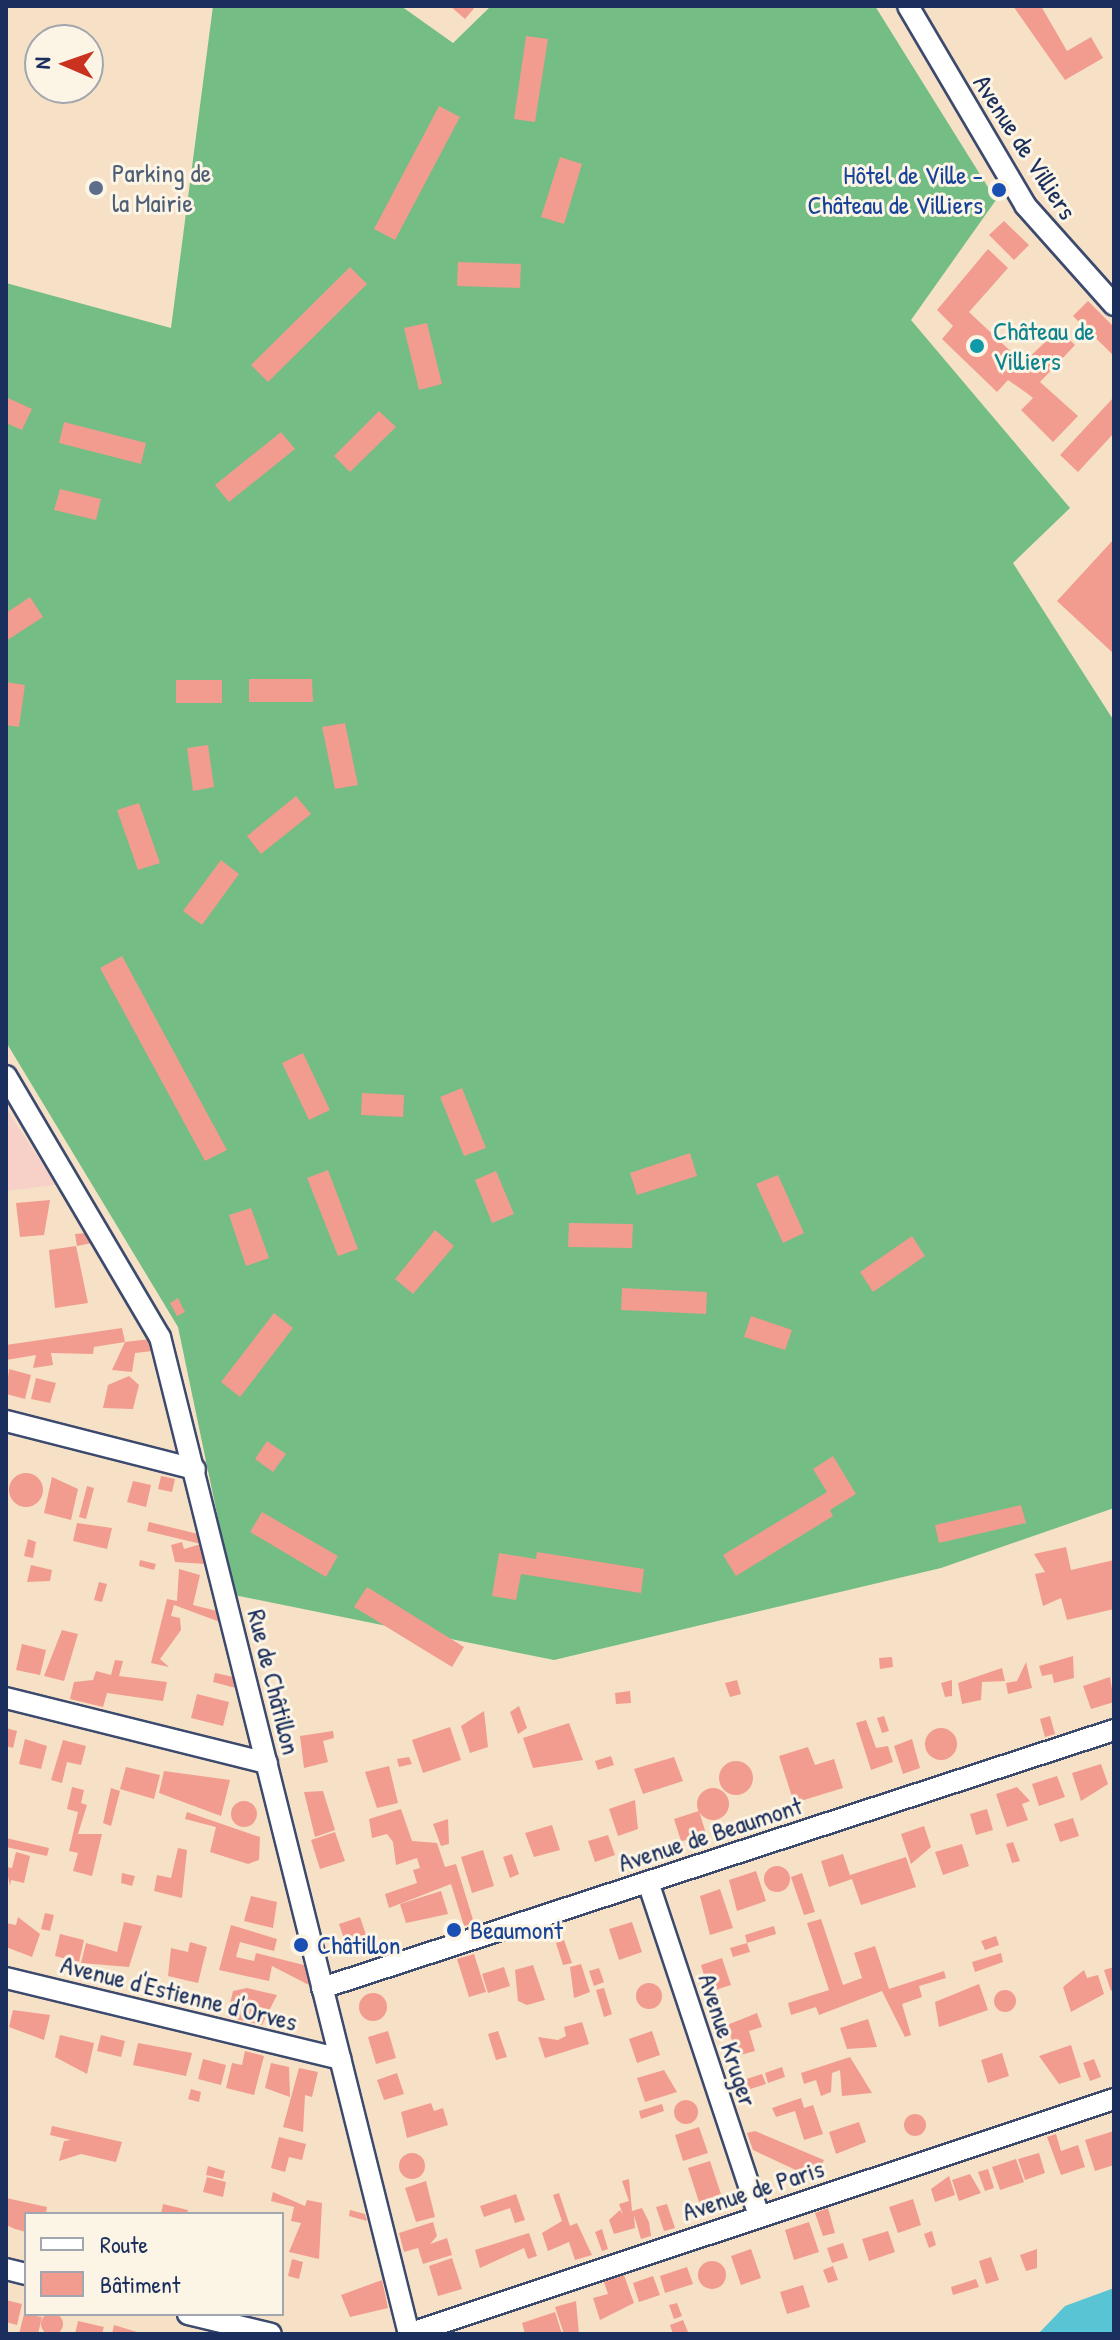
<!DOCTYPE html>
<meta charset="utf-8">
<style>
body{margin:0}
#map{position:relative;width:1120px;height:2340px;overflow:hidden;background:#f6e1c7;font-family:"Patrick Hand",sans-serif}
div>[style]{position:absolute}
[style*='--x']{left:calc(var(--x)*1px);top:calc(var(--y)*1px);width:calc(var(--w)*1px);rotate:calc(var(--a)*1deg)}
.built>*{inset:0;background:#f7d1c8}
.forest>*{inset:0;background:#74bd84}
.water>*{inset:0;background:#59c4d4}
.building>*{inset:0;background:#f19c8f}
.round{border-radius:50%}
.roads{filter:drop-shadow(2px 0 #3c4a6e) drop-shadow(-2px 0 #3c4a6e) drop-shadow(0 2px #3c4a6e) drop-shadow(0 -2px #3c4a6e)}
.minor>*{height:20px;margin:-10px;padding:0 10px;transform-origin:10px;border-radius:10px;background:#fff}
.dots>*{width:22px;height:22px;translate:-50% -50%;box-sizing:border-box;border:4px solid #fcf5e5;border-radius:50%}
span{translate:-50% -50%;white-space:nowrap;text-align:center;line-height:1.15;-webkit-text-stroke:6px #fcf5e5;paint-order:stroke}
.street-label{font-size:26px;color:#1b2f5e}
.service-label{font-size:26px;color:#4e5e75}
.left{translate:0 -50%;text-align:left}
.transit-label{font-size:26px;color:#164399}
.right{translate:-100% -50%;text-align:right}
.culture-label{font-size:26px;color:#0d838f}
.frame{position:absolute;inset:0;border:8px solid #1b2f5e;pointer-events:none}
.legend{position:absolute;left:24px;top:2212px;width:260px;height:104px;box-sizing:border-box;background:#fcf5e5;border:2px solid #a2a6af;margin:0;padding:10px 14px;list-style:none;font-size:24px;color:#1b2f5e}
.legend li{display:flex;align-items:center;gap:16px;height:40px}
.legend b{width:40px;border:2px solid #a2a6af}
.north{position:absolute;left:24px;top:24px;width:80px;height:80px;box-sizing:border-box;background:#fcf5e5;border:2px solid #a2a6af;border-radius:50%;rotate:272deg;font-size:22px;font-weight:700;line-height:32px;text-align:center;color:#1b2f5e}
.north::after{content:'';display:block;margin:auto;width:28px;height:36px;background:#c8321e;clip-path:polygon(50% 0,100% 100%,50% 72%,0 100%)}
</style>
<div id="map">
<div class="built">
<div style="clip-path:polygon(6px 1108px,56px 1185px,6px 1191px)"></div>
</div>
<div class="forest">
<div style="clip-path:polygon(213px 6px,401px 6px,453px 43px,491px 6px,875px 6px,996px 200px,911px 320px,1070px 508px,1013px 563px,1114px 721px,1114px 1508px,941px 1568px,554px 1660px,234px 1595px,178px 1327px,6px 1042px,6px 283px,171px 328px)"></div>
</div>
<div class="water">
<div style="clip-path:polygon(1114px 2288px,1114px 2334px,1038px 2334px,1065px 2306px)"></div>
</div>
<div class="building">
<div style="clip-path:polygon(450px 6px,476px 6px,465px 19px)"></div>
<div style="clip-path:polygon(1013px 6px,1041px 6px,1067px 51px,1091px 37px,1103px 58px,1065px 80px)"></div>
<div style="clip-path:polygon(526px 36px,548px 39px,535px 122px,514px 119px)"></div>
<div style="clip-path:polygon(439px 106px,460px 117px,395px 240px,374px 229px)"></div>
<div style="clip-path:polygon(560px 157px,582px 164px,564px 224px,541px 217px)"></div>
<div style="clip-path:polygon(1004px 221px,1029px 245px,1014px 260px,989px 235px)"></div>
<div style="clip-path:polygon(988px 249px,1008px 268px,969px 312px,1023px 363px,1059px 329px,1075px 345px,1040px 382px,1078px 416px,1053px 442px,1021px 410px,1033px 398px,1028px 394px,1008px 380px,997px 392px,942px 339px,953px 326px,937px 310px)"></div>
<div style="clip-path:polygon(458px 262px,521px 264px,520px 288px,457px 286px)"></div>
<div style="clip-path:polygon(350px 267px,367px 284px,268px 382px,251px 365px)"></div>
<div style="clip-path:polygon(1088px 301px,1114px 327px,1114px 356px,1073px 316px)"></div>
<div style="clip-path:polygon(427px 323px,442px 384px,419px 390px,404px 328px)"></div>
<div style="clip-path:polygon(6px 397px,32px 409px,22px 430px,6px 423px)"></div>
<div style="clip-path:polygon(1114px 397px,1114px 433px,1078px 472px,1060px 455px)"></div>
<div style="clip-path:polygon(379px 411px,396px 427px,350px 472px,334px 456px)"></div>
<div style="clip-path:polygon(64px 422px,146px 443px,141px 464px,59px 443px)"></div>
<div style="clip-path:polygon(281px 432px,295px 449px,229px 502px,215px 485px)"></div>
<div style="clip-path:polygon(60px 489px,101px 499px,96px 520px,54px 510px)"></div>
<div style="clip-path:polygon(1114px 539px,1114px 654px,1057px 601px)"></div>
<div style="clip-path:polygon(30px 597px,43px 617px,6px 641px,6px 613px)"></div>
<div style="clip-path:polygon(249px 679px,312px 679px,313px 702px,249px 702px)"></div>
<div style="clip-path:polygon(176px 680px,222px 680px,222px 703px,176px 703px)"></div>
<div style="clip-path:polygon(6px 682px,25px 685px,19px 727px,6px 725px)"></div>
<div style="clip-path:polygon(345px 723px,358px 785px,335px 789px,322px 727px)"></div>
<div style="clip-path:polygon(208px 745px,214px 787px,193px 791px,187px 748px)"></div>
<div style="clip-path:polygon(296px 796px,311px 814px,261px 854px,247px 836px)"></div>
<div style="clip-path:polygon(139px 803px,160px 863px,138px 870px,117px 810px)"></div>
<div style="clip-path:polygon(221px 860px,239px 874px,202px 925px,183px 911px)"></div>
<div style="clip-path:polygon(122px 956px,227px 1150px,205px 1161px,100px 968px)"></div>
<div style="clip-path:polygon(303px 1053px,330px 1110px,309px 1120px,282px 1063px)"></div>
<div style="clip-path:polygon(462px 1088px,486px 1148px,464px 1156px,440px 1097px)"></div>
<div style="clip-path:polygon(362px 1093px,404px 1095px,403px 1117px,361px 1115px)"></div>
<div style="clip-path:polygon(690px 1153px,697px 1176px,637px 1195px,630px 1173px)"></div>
<div style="clip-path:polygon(328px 1170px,358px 1249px,338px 1256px,307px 1178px)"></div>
<div style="clip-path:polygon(496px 1171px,514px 1214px,492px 1223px,475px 1180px)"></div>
<div style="clip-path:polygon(778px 1175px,804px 1233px,783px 1243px,756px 1184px)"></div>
<div style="clip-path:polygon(50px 1200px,44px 1235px,20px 1237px,16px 1203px)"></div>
<div style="clip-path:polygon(251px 1208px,269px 1258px,246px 1266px,229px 1215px)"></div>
<div style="clip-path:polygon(569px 1223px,633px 1224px,632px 1248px,568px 1247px)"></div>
<div style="clip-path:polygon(435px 1230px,454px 1246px,413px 1294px,395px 1279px)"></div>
<div style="clip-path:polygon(86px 1233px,92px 1243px,77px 1246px,75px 1234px)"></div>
<div style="clip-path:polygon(912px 1236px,925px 1256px,873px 1292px,860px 1272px)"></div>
<div style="clip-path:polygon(76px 1246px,88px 1303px,55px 1308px,49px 1250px)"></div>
<div style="clip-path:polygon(622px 1288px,707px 1292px,706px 1314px,621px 1310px)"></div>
<div style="clip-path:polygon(178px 1298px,185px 1312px,177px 1316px,170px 1303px)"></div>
<div style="clip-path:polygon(274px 1313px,293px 1328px,240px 1397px,221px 1382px)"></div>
<div style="clip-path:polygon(751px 1316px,792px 1330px,785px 1350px,744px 1337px)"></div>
<div style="clip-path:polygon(122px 1328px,125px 1342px,94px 1347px,93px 1354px,51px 1353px,53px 1365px,33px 1368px,36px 1355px,6px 1360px,6px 1345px)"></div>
<div style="clip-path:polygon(150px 1339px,153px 1351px,135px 1353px,132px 1372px,112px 1370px,125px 1342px)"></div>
<div style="clip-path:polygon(9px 1369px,31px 1375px,25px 1399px,6px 1394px)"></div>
<div style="clip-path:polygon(129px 1376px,139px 1385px,133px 1409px,103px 1408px,108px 1385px)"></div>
<div style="clip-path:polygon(36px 1378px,56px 1383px,50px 1403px,31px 1399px)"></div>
<div style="clip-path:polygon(267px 1441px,286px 1454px,273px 1472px,255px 1459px)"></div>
<div style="clip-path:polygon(833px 1456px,856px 1494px,830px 1510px,833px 1516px,736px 1576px,723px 1555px,827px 1492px,813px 1469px)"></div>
<div class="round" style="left:9px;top:1473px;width:34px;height:34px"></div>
<div style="clip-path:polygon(161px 1476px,175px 1479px,172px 1492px,158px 1489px)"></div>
<div style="clip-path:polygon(52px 1477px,78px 1489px,71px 1520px,44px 1513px)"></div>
<div style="clip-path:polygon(133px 1481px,151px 1485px,146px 1507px,127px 1502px)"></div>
<div style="clip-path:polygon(87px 1486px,94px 1488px,86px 1519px,79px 1517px)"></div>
<div style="clip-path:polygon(1021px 1505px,1026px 1523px,939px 1543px,935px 1525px)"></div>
<div style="clip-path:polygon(262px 1512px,338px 1556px,326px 1577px,250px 1532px)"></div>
<div style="clip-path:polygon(149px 1522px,198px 1534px,201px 1544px,147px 1531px)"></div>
<div style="clip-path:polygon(77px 1523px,112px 1528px,107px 1549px,73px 1541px)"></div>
<div style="clip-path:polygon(28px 1539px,36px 1542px,33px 1558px,24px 1556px)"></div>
<div style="clip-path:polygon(182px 1542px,184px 1549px,201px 1544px,206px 1564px,175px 1562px,171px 1545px)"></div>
<div style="clip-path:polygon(1066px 1547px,1071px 1570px,1114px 1560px,1114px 1609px,1067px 1620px,1061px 1598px,1043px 1606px,1035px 1574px,1045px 1572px,1034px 1554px)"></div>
<div style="clip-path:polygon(537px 1552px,644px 1569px,641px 1593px,521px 1574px,516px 1600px,492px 1596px,499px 1553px,536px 1559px)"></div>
<div style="clip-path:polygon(140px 1560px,156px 1564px,154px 1570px,139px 1566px)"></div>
<div style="clip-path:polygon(31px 1565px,52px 1570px,50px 1581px,27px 1582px)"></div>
<div style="clip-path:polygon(179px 1569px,200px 1575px,193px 1605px,217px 1611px,220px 1622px,174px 1605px,171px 1616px,180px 1618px,181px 1630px,160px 1659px,169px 1667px,151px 1663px,167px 1599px,177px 1601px)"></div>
<div style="clip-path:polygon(99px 1582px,107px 1584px,102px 1602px,94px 1600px)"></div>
<div style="clip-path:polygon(367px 1587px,464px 1647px,452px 1667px,354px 1607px)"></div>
<div style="clip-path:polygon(62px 1630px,78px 1634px,64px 1681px,44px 1676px)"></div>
<div style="clip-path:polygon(22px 1644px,46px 1650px,40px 1675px,16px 1670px)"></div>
<div style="clip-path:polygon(1073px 1656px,1074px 1678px,1054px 1683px,1052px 1674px,1042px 1676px,1039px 1666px)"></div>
<div style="clip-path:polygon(892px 1657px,893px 1667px,880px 1669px,879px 1658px)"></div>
<div style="clip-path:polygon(115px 1660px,123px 1661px,119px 1676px,167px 1682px,163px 1701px,107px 1693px,103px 1707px,70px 1699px,74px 1682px,93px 1680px,96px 1671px,111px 1675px)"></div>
<div style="clip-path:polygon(1026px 1662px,1032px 1688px,1008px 1694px,1006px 1683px,1017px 1681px)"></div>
<div style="clip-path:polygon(1002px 1668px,1005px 1681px,982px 1682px,981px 1700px,962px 1704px,958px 1683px)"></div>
<div style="clip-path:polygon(215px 1673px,234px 1677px,236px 1688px,213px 1682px)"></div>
<div style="clip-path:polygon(1110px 1677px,1114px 1702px,1091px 1709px,1083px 1686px)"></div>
<div style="clip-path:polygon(737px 1680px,741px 1694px,730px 1697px,725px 1683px)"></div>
<div style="clip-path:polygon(952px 1680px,952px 1696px,945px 1697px,941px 1683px)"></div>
<div style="clip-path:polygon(630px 1691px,631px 1703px,616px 1704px,615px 1693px)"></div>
<div style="clip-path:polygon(197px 1694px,229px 1702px,223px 1726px,191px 1718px)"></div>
<div style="clip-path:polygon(519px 1706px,527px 1728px,518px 1734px,510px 1712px)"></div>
<div style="clip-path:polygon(484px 1711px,488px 1747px,470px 1753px,461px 1726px)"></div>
<div style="clip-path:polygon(884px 1716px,889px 1731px,882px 1733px,877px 1718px)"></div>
<div style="clip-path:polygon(1050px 1716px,1055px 1734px,1045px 1737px,1040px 1719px)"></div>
<div style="clip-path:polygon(866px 1720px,876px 1748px,888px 1746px,893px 1762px,871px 1770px,856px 1723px)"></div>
<div style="clip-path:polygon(569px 1723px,583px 1760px,533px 1768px,523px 1738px)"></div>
<div style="clip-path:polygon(450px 1727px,461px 1760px,423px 1773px,412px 1740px)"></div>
<div style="clip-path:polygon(6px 1728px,17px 1731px,13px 1748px,6px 1746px)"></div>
<div class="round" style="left:925px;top:1728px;width:32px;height:32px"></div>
<div style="clip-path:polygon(333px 1731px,334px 1738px,323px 1741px,328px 1762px,304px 1768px,300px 1736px)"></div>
<div style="clip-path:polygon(25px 1739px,47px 1746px,41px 1769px,19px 1764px)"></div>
<div style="clip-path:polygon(912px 1739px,920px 1768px,903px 1774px,894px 1746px)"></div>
<div style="clip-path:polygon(63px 1740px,86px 1746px,81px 1765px,67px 1762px,62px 1783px,51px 1780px)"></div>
<div style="clip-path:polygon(808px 1747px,815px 1765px,834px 1759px,843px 1788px,794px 1803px,779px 1756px)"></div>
<div style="clip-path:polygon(611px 1756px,614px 1765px,598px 1770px,595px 1761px)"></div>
<div style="clip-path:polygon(409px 1757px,412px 1764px,399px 1767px,397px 1759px)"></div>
<div style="clip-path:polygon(674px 1757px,683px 1781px,643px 1794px,634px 1769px)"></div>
<div class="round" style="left:719px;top:1761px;width:34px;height:34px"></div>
<div style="clip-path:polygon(1101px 1764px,1108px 1784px,1081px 1801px,1072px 1773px)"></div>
<div style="clip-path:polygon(389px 1766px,398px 1803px,377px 1808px,365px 1772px)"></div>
<div style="clip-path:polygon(126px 1767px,160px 1775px,154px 1799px,120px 1789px)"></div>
<div style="clip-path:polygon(164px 1771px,230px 1780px,221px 1816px,159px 1793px)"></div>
<div style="clip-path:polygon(1057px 1776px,1065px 1797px,1039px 1806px,1032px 1784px)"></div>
<div style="clip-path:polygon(72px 1787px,84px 1790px,81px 1803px,87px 1805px,78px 1834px,102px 1834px,92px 1876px,73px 1871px,78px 1853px,69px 1851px,78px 1812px,67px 1809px)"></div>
<div style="clip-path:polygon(1017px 1787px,1030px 1801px,1022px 1804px,1028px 1820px,1007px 1827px,996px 1794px)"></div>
<div class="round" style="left:697px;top:1788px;width:32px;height:32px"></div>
<div style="clip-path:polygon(111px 1788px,120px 1791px,111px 1826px,103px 1823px)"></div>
<div style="clip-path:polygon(323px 1791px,335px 1830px,315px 1837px,304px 1792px)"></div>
<div style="clip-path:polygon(635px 1800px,638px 1829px,618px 1836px,609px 1809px)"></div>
<div class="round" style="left:231px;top:1801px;width:26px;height:26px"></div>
<div style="clip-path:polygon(401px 1809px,412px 1841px,437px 1843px,445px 1867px,456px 1864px,474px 1923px,464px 1926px,451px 1884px,389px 1908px,385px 1894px,417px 1883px,413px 1870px,420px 1868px,417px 1858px,396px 1865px,393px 1842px,387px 1834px,372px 1838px,369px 1819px)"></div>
<div style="clip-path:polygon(987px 1809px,993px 1830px,976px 1835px,970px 1814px)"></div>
<div style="clip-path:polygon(699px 1811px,707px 1837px,681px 1841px,674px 1819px)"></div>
<div style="clip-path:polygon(187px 1812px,260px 1837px,259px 1860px,248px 1864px,210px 1852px,216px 1827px,185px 1819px)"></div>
<div style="clip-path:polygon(1073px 1818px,1079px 1836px,1060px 1842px,1054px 1824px)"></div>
<div style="clip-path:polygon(448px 1819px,449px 1844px,441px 1846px,433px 1824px)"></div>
<div style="clip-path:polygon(552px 1825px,560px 1850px,534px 1857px,525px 1833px)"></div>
<div style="clip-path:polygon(924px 1826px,931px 1847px,911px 1864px,901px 1834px)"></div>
<div style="clip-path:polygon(335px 1832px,345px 1861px,320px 1869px,311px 1840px)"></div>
<div style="clip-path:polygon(608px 1835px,615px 1855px,595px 1862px,588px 1841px)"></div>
<div style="clip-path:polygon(6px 1838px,49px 1848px,47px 1856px,6px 1847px)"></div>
<div style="clip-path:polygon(1013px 1842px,1020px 1861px,1012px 1863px,1006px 1844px)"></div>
<div style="clip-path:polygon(962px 1844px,969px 1866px,943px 1875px,935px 1852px)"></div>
<div style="clip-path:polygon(178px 1848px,187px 1850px,182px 1898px,154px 1891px,157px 1875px,171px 1878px)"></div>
<div style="clip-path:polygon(483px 1850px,494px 1886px,472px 1893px,461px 1857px)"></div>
<div style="clip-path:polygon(16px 1852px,30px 1856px,24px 1883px,11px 1880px,10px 1886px,6px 1867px,12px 1868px)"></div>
<div style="clip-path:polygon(512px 1854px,519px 1874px,510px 1878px,503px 1857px)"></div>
<div style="clip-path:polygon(843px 1854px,850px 1875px,906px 1857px,916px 1887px,861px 1905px,852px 1879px,829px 1887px,821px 1861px)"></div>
<div class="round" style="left:764px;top:1866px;width:26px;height:26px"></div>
<div style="clip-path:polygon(756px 1871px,766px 1901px,737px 1911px,729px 1880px)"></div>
<div style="clip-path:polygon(122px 1873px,135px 1876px,132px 1886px,121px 1883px)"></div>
<div style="clip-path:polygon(802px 1873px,815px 1912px,804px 1915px,791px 1877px)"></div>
<div style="clip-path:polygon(720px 1889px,733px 1928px,710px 1935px,700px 1896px)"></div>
<div style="clip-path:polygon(441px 1891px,448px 1914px,406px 1923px,400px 1904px)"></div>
<div style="clip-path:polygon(251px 1896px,277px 1902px,273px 1928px,244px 1921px)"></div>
<div style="clip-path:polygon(45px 1913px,54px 1915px,50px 1931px,41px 1929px)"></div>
<div style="clip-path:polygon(18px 1917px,40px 1934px,32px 1957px,6px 1947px,6px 1923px,16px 1925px)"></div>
<div style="clip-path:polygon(360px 1917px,368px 1941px,347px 1948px,339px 1924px)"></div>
<div style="clip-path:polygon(821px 1919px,843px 1985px,862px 1978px,854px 1953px,875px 1946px,889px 1989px,944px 1971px,946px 1978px,919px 1986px,922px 1997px,902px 2004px,911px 2035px,905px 2037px,882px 1991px,819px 2015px,816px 2007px,791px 2015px,788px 2003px,829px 1990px,807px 1923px)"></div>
<div style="clip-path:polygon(124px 1922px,142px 1926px,129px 1967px,81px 1963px,86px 1943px,117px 1952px)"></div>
<div style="clip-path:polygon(632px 1922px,642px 1952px,619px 1960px,609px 1929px)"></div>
<div style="clip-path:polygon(231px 1925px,277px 1939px,274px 1951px,240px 1942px,236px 1957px,254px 1961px,256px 1953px,304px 1965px,309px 1985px,272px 1966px,269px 1981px,219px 1970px)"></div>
<div style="clip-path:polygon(774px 1926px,776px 1934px,747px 1943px,745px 1935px)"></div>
<div style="clip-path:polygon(60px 1934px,84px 1940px,79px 1962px,55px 1956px)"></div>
<div style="clip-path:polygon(996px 1936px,999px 1945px,985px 1950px,981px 1941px)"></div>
<div style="clip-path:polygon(564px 1940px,572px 1963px,563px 1965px,556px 1943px)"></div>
<div style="clip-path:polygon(190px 1942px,207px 1947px,198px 1983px,168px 1976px,171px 1948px,188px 1952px)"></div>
<div style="clip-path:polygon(747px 1943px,750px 1952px,733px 1957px,730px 1948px)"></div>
<div style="clip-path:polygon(1001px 1953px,1003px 1962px,975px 1972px,972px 1962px)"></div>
<div style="clip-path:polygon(474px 1954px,486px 1992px,469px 1997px,457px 1959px)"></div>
<div style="clip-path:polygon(722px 1958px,731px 1985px,709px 1992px,701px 1965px)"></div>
<div style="clip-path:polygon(581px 1964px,590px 1992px,574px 1998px,570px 1967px)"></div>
<div style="clip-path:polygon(533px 1965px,545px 2000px,527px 2005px,518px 2001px,515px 1970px)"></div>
<div style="clip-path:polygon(504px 1967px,510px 1986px,488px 1993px,482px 1974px)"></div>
<div style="clip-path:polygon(1114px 1967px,1114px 1990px,1111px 1991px,1104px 1970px)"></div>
<div style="clip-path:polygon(599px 1968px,604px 1982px,594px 1986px,589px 1971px)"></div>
<div style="clip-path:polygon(1084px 1970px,1087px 1978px,1098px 1975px,1104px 1994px,1071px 2012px,1063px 1987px)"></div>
<div class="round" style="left:636px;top:1983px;width:26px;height:26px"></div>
<div style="clip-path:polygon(979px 1984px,988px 2010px,939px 2027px,935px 2002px)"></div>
<div style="clip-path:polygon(247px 1988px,277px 1995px,262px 2025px,227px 2017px,233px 1991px)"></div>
<div style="clip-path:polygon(604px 1988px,612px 2014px,604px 2017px,596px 1990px)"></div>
<div class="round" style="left:994px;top:1990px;width:22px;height:22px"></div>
<div class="round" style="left:359px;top:1993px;width:28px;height:28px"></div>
<div style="clip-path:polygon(13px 2010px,50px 2015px,44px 2040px,9px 2027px)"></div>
<div style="clip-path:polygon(757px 2013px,762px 2027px,749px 2031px,755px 2051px,737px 2056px,727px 2025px)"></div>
<div style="clip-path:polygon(868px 2019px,877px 2047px,847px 2049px,840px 2028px)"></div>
<div style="clip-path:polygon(582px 2022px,589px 2044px,545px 2058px,538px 2037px,558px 2040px,566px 2036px,564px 2027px)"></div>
<div style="clip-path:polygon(388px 2031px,396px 2058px,376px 2064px,368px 2037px)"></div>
<div style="clip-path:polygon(498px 2031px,507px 2057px,496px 2060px,488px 2034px)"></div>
<div style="clip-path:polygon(652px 2031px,660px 2055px,637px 2063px,629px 2039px)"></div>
<div style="clip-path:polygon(60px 2035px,94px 2043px,87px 2074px,55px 2057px)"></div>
<div style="clip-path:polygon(101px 2035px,125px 2041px,121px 2057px,97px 2051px)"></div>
<div style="clip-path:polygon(138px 2043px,192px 2053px,186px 2076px,133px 2065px)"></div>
<div style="clip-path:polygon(1071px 2045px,1081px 2077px,1059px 2084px,1039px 2056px)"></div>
<div style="clip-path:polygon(245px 2051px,264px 2056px,254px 2095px,226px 2088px,232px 2063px,242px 2065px)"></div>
<div style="clip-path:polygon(1002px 2053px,1009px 2076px,988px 2083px,981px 2060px)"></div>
<div style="clip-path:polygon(850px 2057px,872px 2093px,842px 2096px,840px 2070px,832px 2073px,831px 2092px,821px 2096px,816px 2080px,804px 2084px,801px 2073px)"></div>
<div style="clip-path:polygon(203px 2059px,226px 2065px,221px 2085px,198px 2079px)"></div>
<div style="clip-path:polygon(1094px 2059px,1101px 2077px,1090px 2081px,1083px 2063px)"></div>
<div style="clip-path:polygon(271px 2063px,289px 2067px,290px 2097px,265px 2088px)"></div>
<div style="clip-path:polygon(782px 2067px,785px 2077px,768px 2083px,765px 2073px)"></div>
<div style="clip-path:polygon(299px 2068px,318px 2072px,312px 2097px,305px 2095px,303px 2132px,283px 2127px)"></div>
<div style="clip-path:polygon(664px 2070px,677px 2092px,645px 2102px,637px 2078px)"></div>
<div style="clip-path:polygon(397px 2073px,404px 2094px,384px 2100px,377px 2080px)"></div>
<div style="clip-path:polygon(762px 2074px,766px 2084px,734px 2094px,731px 2084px)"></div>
<div style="clip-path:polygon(191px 2089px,201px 2092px,199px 2102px,188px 2099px)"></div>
<div style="clip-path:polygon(801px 2098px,804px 2108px,813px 2105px,823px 2134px,804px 2140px,795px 2111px,776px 2117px,772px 2108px)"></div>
<div class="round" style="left:674px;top:2100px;width:24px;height:24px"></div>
<div style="clip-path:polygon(431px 2103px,434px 2111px,443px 2108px,448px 2125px,407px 2138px,401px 2112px)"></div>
<div style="clip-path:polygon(662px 2104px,664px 2111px,641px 2119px,639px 2111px)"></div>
<div class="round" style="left:904px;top:2114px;width:22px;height:22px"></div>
<div style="clip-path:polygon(859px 2122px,866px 2142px,836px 2154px,829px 2132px)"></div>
<div style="clip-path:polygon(52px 2126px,122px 2142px,116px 2162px,81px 2154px,59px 2161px,64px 2141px,71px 2140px,50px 2135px)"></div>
<div style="clip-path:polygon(699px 2127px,708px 2153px,683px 2161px,675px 2135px)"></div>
<div style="clip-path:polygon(755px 2131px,824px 2160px,815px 2179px,753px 2150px,747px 2133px)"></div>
<div style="clip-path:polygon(1114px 2131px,1114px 2165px,1095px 2171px,1085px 2140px)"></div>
<div style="clip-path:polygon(1056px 2134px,1061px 2151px,1078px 2145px,1085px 2167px,1061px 2175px,1047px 2137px)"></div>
<div style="clip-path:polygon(279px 2137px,306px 2144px,302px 2160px,289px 2157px,285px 2172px,271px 2168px)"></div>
<div style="clip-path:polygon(1039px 2153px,1045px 2173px,1025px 2180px,1018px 2159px)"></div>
<div class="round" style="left:399px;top:2153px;width:26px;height:26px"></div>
<div style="clip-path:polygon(1016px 2159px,1024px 2182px,1000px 2190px,992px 2167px)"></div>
<div style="clip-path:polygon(710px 2161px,721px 2194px,699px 2202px,688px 2168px)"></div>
<div style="clip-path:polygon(208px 2166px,225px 2171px,223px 2179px,206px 2175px)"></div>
<div style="clip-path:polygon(988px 2169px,994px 2188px,985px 2191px,978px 2172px)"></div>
<div style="clip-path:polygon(970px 2174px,981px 2193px,959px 2201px,952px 2180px)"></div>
<div style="clip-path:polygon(949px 2176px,955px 2195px,935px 2202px,931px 2189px)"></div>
<div style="clip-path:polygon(207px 2177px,226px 2182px,223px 2197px,203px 2192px)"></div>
<div style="clip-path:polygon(629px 2179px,632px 2211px,642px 2208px,649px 2222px,651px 2236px,641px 2239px,634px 2215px,635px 2228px,614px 2234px,609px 2220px,620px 2210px,623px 2215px,619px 2204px,629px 2201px,622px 2181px)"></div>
<div style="clip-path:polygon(426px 2181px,435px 2217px,416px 2222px,405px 2188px)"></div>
<div style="clip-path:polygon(273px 2192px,305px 2206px,307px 2200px,322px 2203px,319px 2259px,289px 2252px,301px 2223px,291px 2221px,294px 2207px,271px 2201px)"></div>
<div style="clip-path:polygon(559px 2193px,570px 2226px,577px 2223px,592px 2255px,575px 2260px,569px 2242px,548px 2251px,542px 2233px,562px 2221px,553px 2195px)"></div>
<div style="clip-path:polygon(516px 2194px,525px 2220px,515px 2223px,510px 2208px,484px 2217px,480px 2206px)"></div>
<div style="clip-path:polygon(6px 2198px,47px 2207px,46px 2214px,26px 2214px,26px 2232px,15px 2229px,6px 2225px)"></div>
<div style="clip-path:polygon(913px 2199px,921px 2225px,898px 2233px,889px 2207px)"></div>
<div style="clip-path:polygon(163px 2204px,188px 2210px,187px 2214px,161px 2214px)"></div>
<div style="clip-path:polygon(667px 2204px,675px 2228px,664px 2231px,656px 2207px)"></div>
<div style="clip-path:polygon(828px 2208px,835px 2233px,823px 2236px,815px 2213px)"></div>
<div style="clip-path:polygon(350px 2210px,365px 2214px,367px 2221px,349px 2216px)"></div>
<div style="clip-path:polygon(433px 2222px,437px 2236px,430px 2244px,447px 2238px,452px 2255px,423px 2264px,418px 2248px,404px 2252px,399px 2233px)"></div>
<div style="clip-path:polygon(809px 2222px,819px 2252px,794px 2260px,785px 2230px)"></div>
<div style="clip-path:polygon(602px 2229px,608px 2249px,602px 2251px,595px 2232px)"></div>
<div style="clip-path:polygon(888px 2231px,895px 2252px,869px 2261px,862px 2239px)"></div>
<div style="clip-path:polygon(932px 2231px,936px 2245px,929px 2248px,924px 2234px)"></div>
<div style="clip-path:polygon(529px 2233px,537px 2256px,528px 2259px,524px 2248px,480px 2268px,475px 2250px)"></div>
<div style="clip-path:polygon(843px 2243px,848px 2258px,832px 2263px,827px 2248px)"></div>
<div style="clip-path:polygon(751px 2249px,761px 2278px,741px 2285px,731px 2256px)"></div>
<div style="clip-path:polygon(1037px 2249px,1037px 2268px,1026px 2271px,1020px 2255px)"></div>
<div style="clip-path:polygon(991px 2257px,999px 2280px,986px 2284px,979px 2261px)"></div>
<div style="clip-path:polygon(452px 2258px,462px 2289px,438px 2296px,429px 2266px)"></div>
<div style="clip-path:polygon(292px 2259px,303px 2262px,299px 2279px,288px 2276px)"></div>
<div class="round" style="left:698px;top:2261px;width:28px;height:28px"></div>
<div style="clip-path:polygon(833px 2266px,838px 2280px,828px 2283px,823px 2270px)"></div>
<div style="clip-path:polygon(687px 2267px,693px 2284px,665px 2293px,660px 2276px)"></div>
<div style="clip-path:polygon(624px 2275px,634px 2303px,600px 2320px,593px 2298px,608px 2294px,604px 2282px)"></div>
<div style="clip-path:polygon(653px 2276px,660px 2295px,639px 2302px,633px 2283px)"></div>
<div style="clip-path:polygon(976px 2279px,979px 2287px,953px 2295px,951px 2287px)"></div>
<div style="clip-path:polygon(382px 2280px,388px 2308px,350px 2317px,341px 2295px)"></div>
<div style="clip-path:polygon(803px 2285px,810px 2307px,787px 2314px,780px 2292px)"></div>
<div style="clip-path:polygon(6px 2300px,22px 2304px,17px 2325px,6px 2322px)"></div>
<div style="clip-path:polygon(576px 2301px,579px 2334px,564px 2334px,555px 2307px)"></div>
<div style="clip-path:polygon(677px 2303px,682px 2316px,674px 2319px,669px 2305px)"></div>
<div style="clip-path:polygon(555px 2312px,562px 2334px,525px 2334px,522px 2323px)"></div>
<div class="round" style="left:41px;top:2313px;width:22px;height:22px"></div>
<div style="clip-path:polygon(24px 2314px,42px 2317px,38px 2334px,19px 2334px)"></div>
<div style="clip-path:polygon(683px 2320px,688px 2332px,673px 2334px,670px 2325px)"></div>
<div style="clip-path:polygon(78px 2321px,104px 2327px,102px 2334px,75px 2334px)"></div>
<div style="clip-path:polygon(114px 2325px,137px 2332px,137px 2334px,112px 2334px)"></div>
</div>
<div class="roads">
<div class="minor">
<div style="--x:908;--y:6;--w:231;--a:59.5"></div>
<div style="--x:1025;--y:205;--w:134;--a:48.3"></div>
<div style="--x:6;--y:1076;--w:303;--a:59.5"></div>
<div style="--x:160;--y:1337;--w:1028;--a:75.98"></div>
<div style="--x:6;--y:1421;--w:195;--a:14.3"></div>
<div style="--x:6;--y:1698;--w:269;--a:14"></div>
<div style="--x:648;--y:1882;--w:351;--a:71.6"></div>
<div style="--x:6;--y:1978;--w:344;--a:13.6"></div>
<div style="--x:322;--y:1988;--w:833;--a:-18.04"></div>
<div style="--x:6;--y:2269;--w:21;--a:14"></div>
<div style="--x:188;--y:2314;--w:85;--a:13.5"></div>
<div style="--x:408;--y:2334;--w:744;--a:-18.41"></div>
</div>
</div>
<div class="dots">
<div style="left:96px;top:188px;background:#5c6f8a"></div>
<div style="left:999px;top:190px;background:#1a4fb4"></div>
<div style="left:977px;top:346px;background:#0f9aa8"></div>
<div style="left:454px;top:1930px;background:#1a4fb4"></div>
<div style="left:301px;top:1945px;background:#1a4fb4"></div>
</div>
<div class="street-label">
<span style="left:1025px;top:147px;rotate:57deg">Avenue de Villiers</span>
<span style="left:274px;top:1682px;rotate:76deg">Rue de Châtillon</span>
<span style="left:710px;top:1834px;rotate:-18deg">Avenue de Beaumont</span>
<span style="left:179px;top:1993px;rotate:14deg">Avenue d'Estienne d'Orves</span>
<span style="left:728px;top:2040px;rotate:72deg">Avenue Kruger</span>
<span style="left:753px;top:2190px;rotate:-18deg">Avenue de Paris</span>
</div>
<div class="service-label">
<span class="left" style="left:112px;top:188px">Parking de<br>la Mairie</span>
</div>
<div class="transit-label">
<span class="right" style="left:983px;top:190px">Hôtel de Ville -<br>Château de Villiers</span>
<span class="left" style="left:470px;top:1930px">Beaumont</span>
<span class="left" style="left:317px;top:1945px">Châtillon</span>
</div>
<div class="culture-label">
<span class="left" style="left:993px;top:346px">Château de<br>Villiers</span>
</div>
<div class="frame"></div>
<ul class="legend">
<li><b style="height:10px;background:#fff"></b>Route</li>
<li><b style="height:22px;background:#f19c8f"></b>Bâtiment</li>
</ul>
<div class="north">N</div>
</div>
